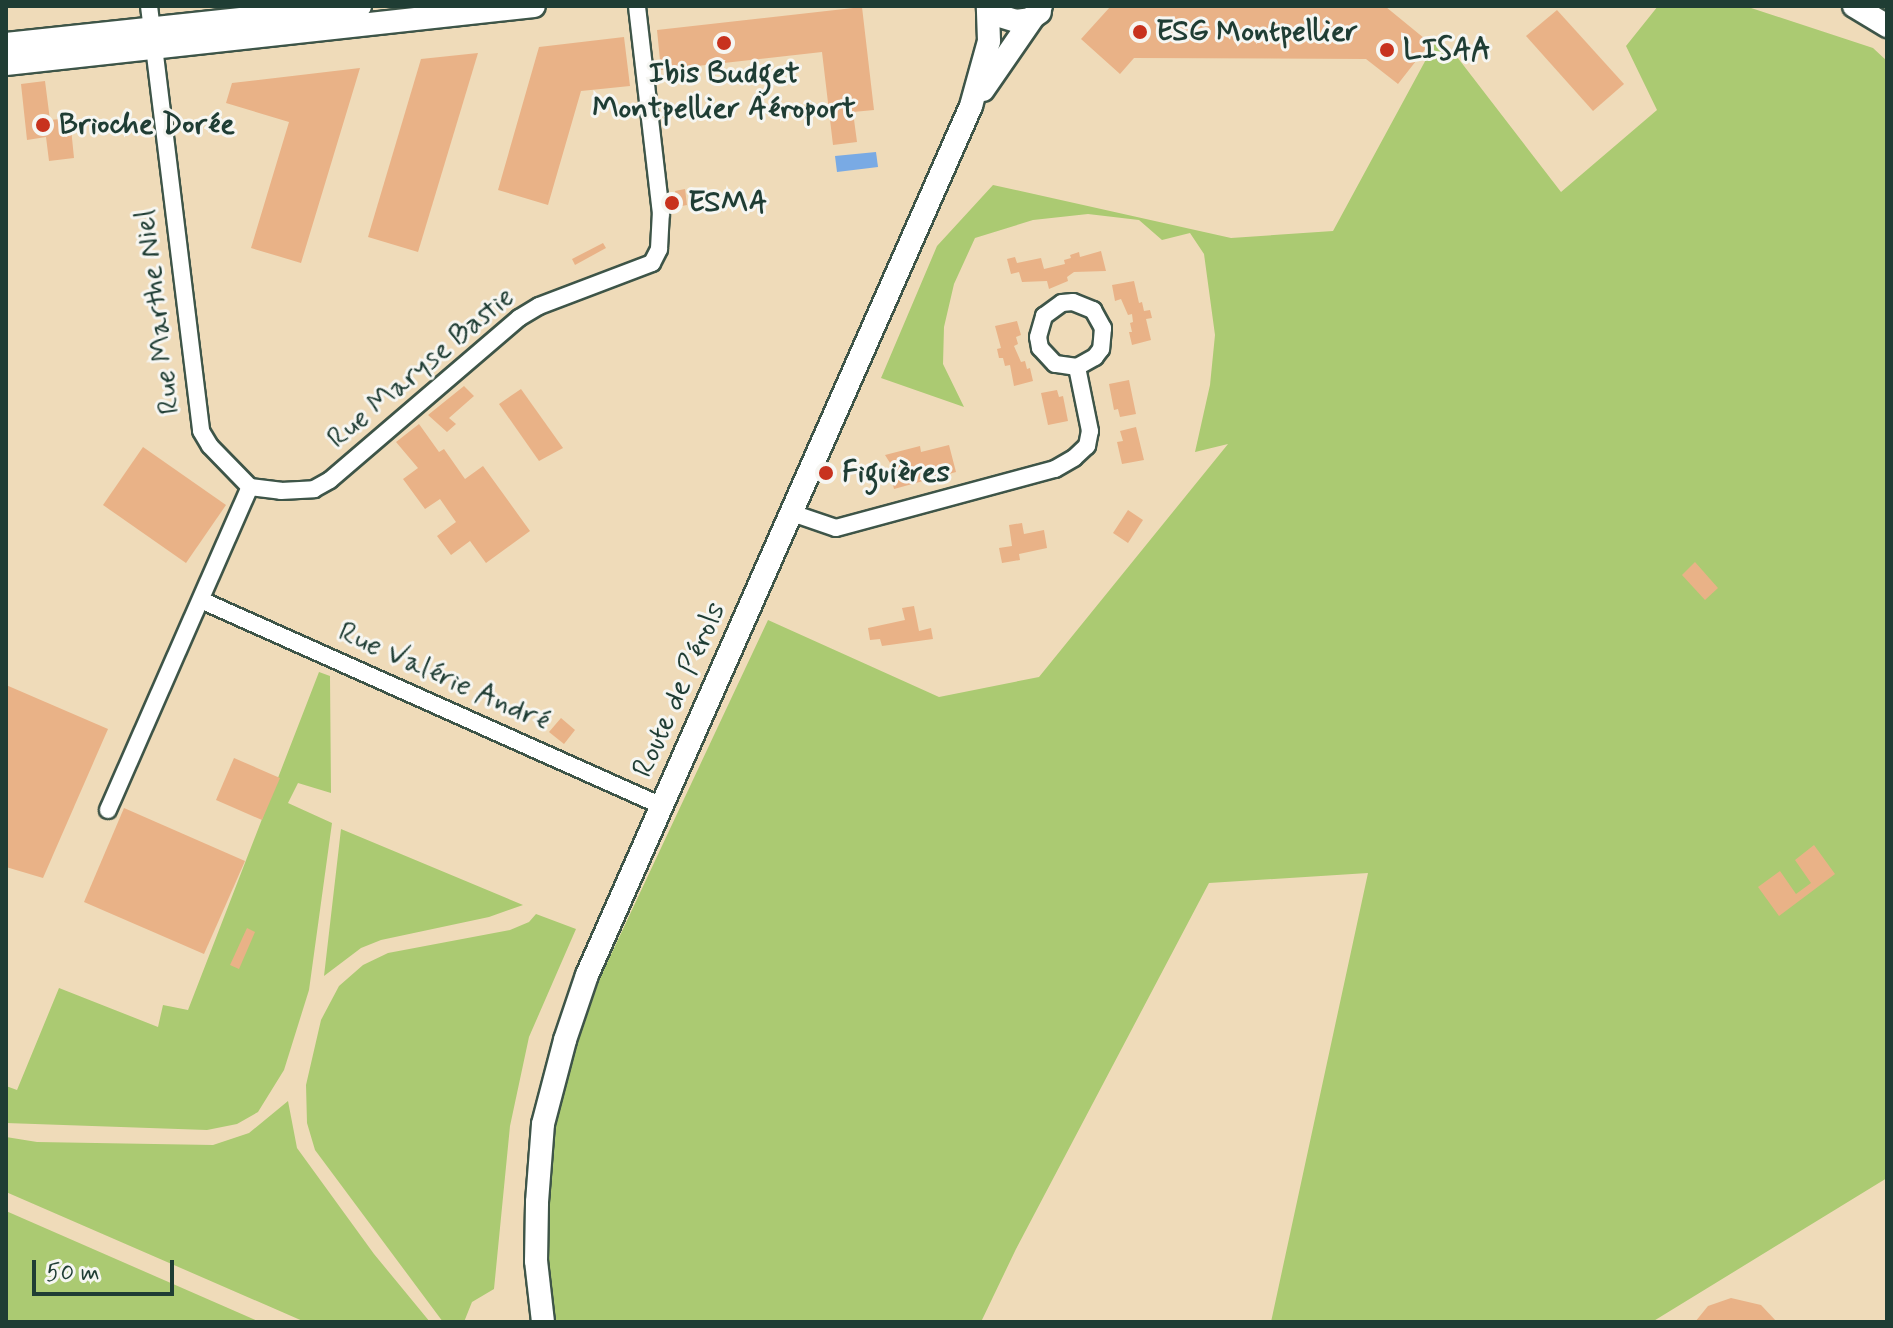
<!DOCTYPE html>
<meta charset="utf-8">
<style>
body{margin:0}
#map{position:relative;width:1893px;height:1328px;overflow:hidden;background:#efdbb9;font-family:Mynerve,sans-serif}
div>[style]{position:absolute}
[style*='--x']{left:calc(var(--x)*1px);top:calc(var(--y)*1px);width:calc(var(--w)*1px);rotate:calc(var(--a)*1deg)}
.green>*{inset:0;background:#abca72}
.water>*{inset:0;background:#79aae4}
.building>*{inset:0;background:#e9b287}
.roads{filter:drop-shadow(2px 0 #3e5548) drop-shadow(-2px 0 #3e5548) drop-shadow(0 2px #3e5548) drop-shadow(0 -2px #3e5548)}
.street>*{height:16px;margin:-8px;padding:0 8px;transform-origin:8px;border-radius:8px;background:#fff}
.secondary>*{height:22px;margin:-11px;padding:0 11px;transform-origin:11px;border-radius:11px;background:#fff}
.dots>*{width:22px;height:22px;translate:-50% -50%;box-sizing:border-box;border:4px solid #f6f6f2;border-radius:50%}
span{translate:-50% -50%;white-space:nowrap;text-align:center;line-height:1.15;-webkit-text-stroke:6px #f6f6f2;paint-order:stroke}
.poi-label{font-size:30px;color:#1f3d34;font-weight:700}
.left{translate:0 -50%;text-align:left}
.street-label{font-size:30px;color:#1f3d34}
.frame{position:absolute;inset:0;border:8px solid #1f3d34;pointer-events:none}
.scale{position:absolute;left:32px;top:1260px;width:142px;height:36px;box-sizing:border-box;border:4px solid #1f3d34;border-top:0;padding-left:10px;font-size:24px;line-height:28px;white-space:nowrap;color:#1f3d34;-webkit-text-stroke:6px #f6f6f2;paint-order:stroke}
</style>
<div id="map">
<div class="green">
<div style="clip-path:polygon(1658px 6px,1745px 6px,1873px 48px,1887px 61px,1887px 1178px,1652px 1322px,1271px 1322px,1368px 873px,1209px 883px,1016px 1249px,981px 1322px,552px 1322px,545px 1232px,559px 1098px,600px 978px,768px 620px,939px 697px,1039px 677px,1228px 444px,1195px 452px,1210px 385px,1215px 335px,1204px 254px,1190px 233px,1162px 240px,1139px 220px,1088px 214px,1033px 220px,975px 238px,954px 284px,944px 327px,943px 364px,964px 407px,881px 378px,937px 246px,993px 185px,1231px 238px,1333px 231px,1436px 41px,1454px 53px,1561px 192px,1657px 110px,1626px 46px)"></div>
<div style="clip-path:polygon(319px 672px,330px 676px,331px 793px,298px 783px,288px 803px,332px 823px,309px 990px,284px 1070px,258px 1112px,237px 1124px,207px 1130px,6px 1123px,6px 1086px,17px 1090px,59px 988px,158px 1027px,163px 1005px,188px 1010px)"></div>
<div style="clip-path:polygon(341px 829px,523px 905px,489px 917px,381px 940px,361px 948px,324px 976px)"></div>
<div style="clip-path:polygon(536px 914px,576px 929px,529px 1037px,510px 1126px,494px 1289px,472px 1302px,464px 1322px,443px 1322px,315px 1150px,307px 1123px,306px 1085px,321px 1020px,339px 986px,363px 965px,388px 953px,510px 930px,529px 922px)"></div>
<div style="clip-path:polygon(288px 1101px,297px 1148px,374px 1254px,430px 1322px,305px 1322px,6px 1192px,6px 1137px,37px 1142px,213px 1145px,249px 1133px)"></div>
<div style="clip-path:polygon(6px 1211px,260px 1322px,6px 1322px)"></div>
</div>
<div class="water">
<div style="clip-path:polygon(876px 152px,878px 167px,837px 172px,835px 156px)"></div>
</div>
<div class="building">
<div style="clip-path:polygon(862px 7px,874px 110px,853px 112px,857px 142px,833px 145px,822px 52px,661px 70px,657px 30px)"></div>
<div style="clip-path:polygon(1110px 7px,1386px 7px,1430px 43px,1398px 84px,1366px 59px,1134px 58px,1120px 74px,1081px 39px)"></div>
<div style="clip-path:polygon(1557px 10px,1624px 84px,1593px 111px,1526px 36px)"></div>
<div style="clip-path:polygon(624px 37px,630px 86px,581px 91px,548px 205px,498px 190px,539px 47px)"></div>
<div style="clip-path:polygon(478px 53px,418px 252px,368px 237px,421px 59px)"></div>
<div style="clip-path:polygon(360px 68px,301px 263px,251px 248px,289px 122px,226px 103px,232px 83px)"></div>
<div style="clip-path:polygon(45px 81px,50px 120px,70px 118px,74px 158px,49px 161px,46px 137px,27px 140px,21px 84px)"></div>
<div style="clip-path:polygon(685px 189px,687px 205px,677px 207px,675px 191px)"></div>
<div style="clip-path:polygon(603px 243px,606px 248px,575px 265px,572px 259px)"></div>
<div style="clip-path:polygon(1101px 251px,1106px 271px,1074px 272px,1067px 277px,1068px 281px,1049px 289px,1047px 281px,1022px 282px,1019px 272px,1011px 274px,1007px 259px,1015px 257px,1017px 263px,1041px 258px,1044px 269px,1065px 264px,1064px 260px,1071px 258px,1070px 255px,1079px 252px,1080px 257px)"></div>
<div style="clip-path:polygon(1134px 281px,1139px 303px,1142px 302px,1144px 311px,1150px 310px,1152px 318px,1146px 319px,1151px 340px,1132px 345px,1129px 332px,1132px 332px,1130px 323px,1133px 322px,1132px 314px,1128px 315px,1121px 299px,1115px 301px,1112px 285px)"></div>
<div style="clip-path:polygon(1017px 321px,1021px 335px,1016px 337px,1018px 344px,1014px 346px,1021px 362px,1025px 361px,1027px 369px,1030px 368px,1033px 381px,1014px 386px,1010px 365px,1005px 366px,1003px 358px,999px 358px,997px 349px,1001px 348px,995px 326px)"></div>
<div style="clip-path:polygon(1129px 380px,1136px 414px,1120px 417px,1118px 409px,1114px 410px,1109px 384px)"></div>
<div style="clip-path:polygon(464px 386px,474px 396px,449px 418px,456px 424px,447px 432px,428px 415px)"></div>
<div style="clip-path:polygon(521px 389px,563px 448px,539px 461px,499px 404px)"></div>
<div style="clip-path:polygon(1057px 390px,1059px 397px,1063px 396px,1068px 421px,1048px 425px,1041px 393px)"></div>
<div style="clip-path:polygon(419px 424px,439px 452px,444px 449px,465px 479px,483px 466px,530px 531px,486px 563px,470px 541px,451px 555px,437px 536px,456px 522px,440px 499px,425px 509px,403px 479px,418px 468px,396px 442px)"></div>
<div style="clip-path:polygon(1136px 427px,1144px 460px,1122px 464px,1117px 442px,1123px 441px,1120px 431px)"></div>
<div style="clip-path:polygon(949px 445px,956px 472px,894px 489px,891px 477px,897px 474px,885px 455px,920px 446px,921px 452px)"></div>
<div style="clip-path:polygon(143px 447px,226px 505px,186px 563px,103px 505px)"></div>
<div style="clip-path:polygon(1128px 510px,1143px 520px,1128px 543px,1113px 533px)"></div>
<div style="clip-path:polygon(1022px 523px,1024px 534px,1044px 530px,1047px 548px,1019px 554px,1020px 560px,1002px 563px,999px 548px,1012px 546px,1009px 525px)"></div>
<div style="clip-path:polygon(1695px 562px,1718px 588px,1705px 600px,1682px 575px)"></div>
<div style="clip-path:polygon(914px 606px,919px 631px,931px 628px,933px 639px,882px 646px,880px 639px,870px 640px,868px 628px,905px 620px,902px 608px)"></div>
<div style="clip-path:polygon(6px 685px,108px 729px,43px 878px,6px 867px)"></div>
<div style="clip-path:polygon(561px 718px,575px 730px,564px 744px,549px 732px)"></div>
<div style="clip-path:polygon(234px 758px,280px 778px,262px 820px,216px 800px)"></div>
<div style="clip-path:polygon(124px 808px,245px 861px,204px 954px,84px 902px)"></div>
<div style="clip-path:polygon(1814px 845px,1835px 874px,1779px 916px,1758px 887px,1780px 871px,1796px 894px,1811px 883px,1795px 860px)"></div>
<div style="clip-path:polygon(247px 928px,255px 932px,239px 969px,230px 965px)"></div>
<div style="clip-path:polygon(1731px 1298px,1761px 1305px,1777px 1322px,1695px 1322px,1708px 1306px)"></div>
</div>
<div class="roads">
<div class="street">
<div style="--x:149;--y:6;--w:428;--a:83"></div>
<div style="--x:201;--y:431;--w:17;--a:59"></div>
<div style="--x:210;--y:446;--w:57;--a:45.7"></div>
<div style="--x:250;--y:487;--w:31;--a:7"></div>
<div style="--x:281;--y:491;--w:33;--a:-3"></div>
<div style="--x:314;--y:489;--w:18;--a:-29"></div>
<div style="--x:330;--y:480;--w:249;--a:-40.6"></div>
<div style="--x:519;--y:318;--w:23;--a:-31"></div>
<div style="--x:539;--y:306;--w:121;--a:-20.8"></div>
<div style="--x:652;--y:263;--w:16;--a:-63"></div>
<div style="--x:659;--y:249;--w:35;--a:-87"></div>
<div style="--x:661;--y:214;--w:209;--a:-96.6"></div>
<div style="--x:792;--y:513;--w:46;--a:18.8"></div>
<div style="--x:836;--y:528;--w:227;--a:-15.1"></div>
<div style="--x:1055;--y:469;--w:22;--a:-30"></div>
<div style="--x:1074;--y:458;--w:18;--a:-43"></div>
<div style="--x:1087;--y:446;--w:15;--a:-79"></div>
<div style="--x:1090;--y:431;--w:65;--a:-101.5"></div>
<div style="--x:1077;--y:367;--w:22;--a:-172"></div>
<div style="--x:1055;--y:364;--w:22;--a:-133"></div>
<div style="--x:1040;--y:348;--w:11;--a:-100"></div>
<div style="--x:1038;--y:337;--w:22;--a:-74"></div>
<div style="--x:1044;--y:316;--w:22;--a:-36"></div>
<div style="--x:1062;--y:303;--w:11;--a:-5"></div>
<div style="--x:1073;--y:302;--w:22;--a:22"></div>
<div style="--x:1093;--y:310;--w:21;--a:61"></div>
<div style="--x:1103;--y:328;--w:21;--a:95"></div>
<div style="--x:1101;--y:349;--w:10;--a:127"></div>
<div style="--x:1095;--y:357;--w:21;--a:151"></div>
<div style="--x:203;--y:601;--w:503;--a:24.07"></div>
<div style="--x:108;--y:810;--w:353;--a:-66.3"></div>
</div>
<div class="secondary">
<div style="--x:991;--y:6;--w:13;--a:48"></div>
<div style="--x:1000;--y:16;--w:17;--a:17"></div>
<div style="--x:1016;--y:21;--w:14;--a:-8"></div>
<div style="--x:1030;--y:19;--w:12;--a:-35"></div>
<div style="--x:1854;--y:6;--w:39;--a:31"></div>
<div style="--x:6;--y:44;--w:356;--a:-6.1"></div>
<div style="--x:6;--y:64;--w:531;--a:-6.27"></div>
<div style="--x:983;--y:90;--w:102;--a:-55.4"></div>
<div style="--x:543;--y:1322;--w:61;--a:-96.5"></div>
<div style="--x:536;--y:1261;--w:59;--a:-89"></div>
<div style="--x:537;--y:1202;--w:78;--a:-85.6"></div>
<div style="--x:543;--y:1124;--w:87;--a:-75.3"></div>
<div style="--x:565;--y:1040;--w:69;--a:-71.3"></div>
<div style="--x:587;--y:975;--w:950;--a:-66.16"></div>
<div style="--x:971;--y:106;--w:67;--a:-74.5"></div>
<div style="--x:989;--y:41;--w:35;--a:-92"></div>
</div>
</div>
<div class="dots">
<div style="left:1140px;top:32px;background:#c8321e"></div>
<div style="left:724px;top:43px;background:#c8321e"></div>
<div style="left:1387px;top:50px;background:#c8321e"></div>
<div style="left:43px;top:125px;background:#c8321e"></div>
<div style="left:672px;top:203px;background:#c8321e"></div>
<div style="left:826px;top:473px;background:#c8321e"></div>
</div>
<div class="poi-label">
<span class="left" style="left:1156px;top:32px">ESG Montpellier</span>
<span class="left" style="left:1403px;top:50px">LISAA</span>
<span style="left:724px;top:91px">Ibis Budget<br>Montpellier Aéroport</span>
<span class="left" style="left:59px;top:125px">Brioche Dorée</span>
<span class="left" style="left:688px;top:203px">ESMA</span>
<span class="left" style="left:842px;top:473px">Figuières</span>
</div>
<div class="street-label">
<span style="left:158px;top:312px;rotate:-97deg">Rue Marthe Niel</span>
<span style="left:421px;top:368px;rotate:-40deg">Rue Maryse Bastie</span>
<span style="left:444px;top:677px;rotate:24deg">Rue Valérie André</span>
<span style="left:680px;top:690px;rotate:-66deg">Route de Pérols</span>
</div>
<div class="frame"></div>
<div class="scale">50 m</div>
</div>
